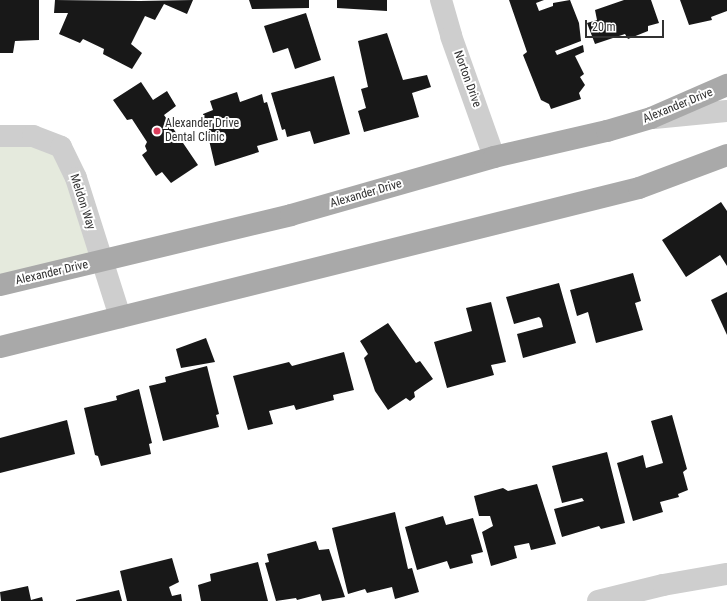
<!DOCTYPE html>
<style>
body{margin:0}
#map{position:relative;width:727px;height:601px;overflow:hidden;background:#fff;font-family:"Roboto Condensed",sans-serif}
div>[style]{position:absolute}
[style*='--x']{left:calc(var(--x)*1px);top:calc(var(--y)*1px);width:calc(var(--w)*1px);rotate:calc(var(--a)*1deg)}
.green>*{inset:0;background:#e5eadd}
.building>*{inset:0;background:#181818}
.minor>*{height:22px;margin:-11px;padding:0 11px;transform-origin:11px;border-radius:11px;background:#cecece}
.primary>*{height:22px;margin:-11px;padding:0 11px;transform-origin:11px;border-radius:11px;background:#a9a9a9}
.dots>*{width:11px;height:11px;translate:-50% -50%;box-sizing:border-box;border:2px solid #fff;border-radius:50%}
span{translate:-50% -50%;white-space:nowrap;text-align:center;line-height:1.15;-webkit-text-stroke:4px #fff;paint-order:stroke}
.street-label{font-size:12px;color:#313131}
.poi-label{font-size:12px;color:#313131}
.left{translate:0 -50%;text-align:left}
.scale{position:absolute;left:585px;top:20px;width:79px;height:18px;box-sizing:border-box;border:2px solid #313131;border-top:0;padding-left:5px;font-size:12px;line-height:14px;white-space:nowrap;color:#313131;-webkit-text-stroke:3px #fff;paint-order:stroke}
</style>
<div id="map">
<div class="green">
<div style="clip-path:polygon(0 136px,61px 147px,101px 261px,0 285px)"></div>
</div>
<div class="building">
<div style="clip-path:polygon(0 0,39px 0,39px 40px,15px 41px,13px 53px,0 53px)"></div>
<div style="clip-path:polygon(55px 0,140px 1px,193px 0,187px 14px,164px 4px,155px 20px,145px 16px,131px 44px,142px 53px,132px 69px,103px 54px,104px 49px,83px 39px,80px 43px,59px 34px,68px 13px,54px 13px)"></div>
<div style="clip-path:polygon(249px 0,309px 0,309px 8px,252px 9px)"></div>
<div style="clip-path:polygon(337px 0,387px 0,387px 11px,337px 8px)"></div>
<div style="clip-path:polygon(509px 0,544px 0,536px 3px,539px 11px,553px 6px,553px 3px,570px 0,579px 23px,581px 41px,555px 51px,557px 55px,583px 45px,584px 52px,575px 56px,584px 74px,580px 77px,585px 85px,579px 93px,581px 99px,551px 109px,549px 104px,541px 100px,523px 55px,527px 52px)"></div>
<div style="clip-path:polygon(624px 0,651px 0,659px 23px,648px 26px,648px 31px,628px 39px,625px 34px,595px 44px,587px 23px,597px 20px,595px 10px)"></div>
<div style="clip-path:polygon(680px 0,727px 0,727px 11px,711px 17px,712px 20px,689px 25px)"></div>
<div style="clip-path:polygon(306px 13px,321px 60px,295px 69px,288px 48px,273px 53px,264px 26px)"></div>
<div style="clip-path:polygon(387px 33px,403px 80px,427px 75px,431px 87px,412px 93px,419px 117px,364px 132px,358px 111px,366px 108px,361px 89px,368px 87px,358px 41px)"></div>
<div style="clip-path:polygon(334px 76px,350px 134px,314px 144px,310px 131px,287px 137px,285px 129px,282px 130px,271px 93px)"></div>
<div style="clip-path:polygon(141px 82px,153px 100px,167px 91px,176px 106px,164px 115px,198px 165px,171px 183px,162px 172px,156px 176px,142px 155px,147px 151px,145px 146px,147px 142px,132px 119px,127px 120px,113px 100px)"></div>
<div style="clip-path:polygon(237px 92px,240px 102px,262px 94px,264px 103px,267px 102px,278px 140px,257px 146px,259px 152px,215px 166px,203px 114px,213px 110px,210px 101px)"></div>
<div style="clip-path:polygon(721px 202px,727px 211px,727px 266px,720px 255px,686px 277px,662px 240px)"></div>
<div style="clip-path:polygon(633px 273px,641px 301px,635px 303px,643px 330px,596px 343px,588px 312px,577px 316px,570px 290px)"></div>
<div style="clip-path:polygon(559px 283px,576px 343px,523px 358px,517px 334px,543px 327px,541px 319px,539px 317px,514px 324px,506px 297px)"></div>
<div style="clip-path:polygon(727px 292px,727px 335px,711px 300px)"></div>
<div style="clip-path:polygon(491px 302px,506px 362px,491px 365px,494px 375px,447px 388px,434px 342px,472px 331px,466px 308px)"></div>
<div style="clip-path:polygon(388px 323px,416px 363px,420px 361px,433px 379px,414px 392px,415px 397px,410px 401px,406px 398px,388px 410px,375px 391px,364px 358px,368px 354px,360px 341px)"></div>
<div style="clip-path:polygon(206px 338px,215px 362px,181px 368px,176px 349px)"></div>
<div style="clip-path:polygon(344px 352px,354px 390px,333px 395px,334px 400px,296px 410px,294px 405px,269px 411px,273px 424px,248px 430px,233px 376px,289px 362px,292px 366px)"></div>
<div style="clip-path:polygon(207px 366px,219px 414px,216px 415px,219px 427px,163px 441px,149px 386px,166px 382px,165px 377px)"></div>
<div style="clip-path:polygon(139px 389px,152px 443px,149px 444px,151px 454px,101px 466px,98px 456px,95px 455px,84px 408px,117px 400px,116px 396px)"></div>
<div style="clip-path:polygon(672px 415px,687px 469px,683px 472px,688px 490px,678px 494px,679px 497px,660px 502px,663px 512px,633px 521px,617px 463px,643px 455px,646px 468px,663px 463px,651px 421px)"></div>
<div style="clip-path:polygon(67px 420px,75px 454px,0 473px,0 438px)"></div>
<div style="clip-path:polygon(607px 452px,625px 523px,601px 529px,599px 526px,562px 537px,554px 509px,584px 501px,582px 498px,562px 503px,552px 466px)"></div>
<div style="clip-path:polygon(537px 484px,556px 544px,531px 550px,529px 543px,514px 546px,517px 558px,491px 566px,482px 532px,493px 526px,490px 516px,479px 516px,474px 496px,503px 488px,508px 491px)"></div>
<div style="clip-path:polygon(395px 512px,408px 569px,412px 568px,419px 592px,395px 599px,392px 587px,367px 593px,365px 589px,348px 594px,332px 528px)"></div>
<div style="clip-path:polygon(443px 516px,446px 525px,473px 518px,483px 552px,471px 555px,473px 563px,450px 569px,447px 561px,417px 570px,405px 527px)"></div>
<div style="clip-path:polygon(316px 541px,319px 550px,329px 549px,345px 597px,322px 601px,320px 594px,297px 600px,296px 598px,276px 601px,265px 563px,269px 562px,267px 554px)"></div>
<div style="clip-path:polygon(172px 558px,179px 582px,169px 587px,172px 596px,181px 594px,182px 601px,127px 601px,120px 571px)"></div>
<div style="clip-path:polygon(258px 562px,268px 601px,201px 601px,198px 585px,211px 581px,210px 574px)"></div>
<div style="clip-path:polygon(28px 586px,31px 600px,42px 597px,43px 601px,1px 601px,0 592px)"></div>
<div style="clip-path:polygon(119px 590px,122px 601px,76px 601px,76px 600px)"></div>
</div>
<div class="minor">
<div style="--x:441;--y:0;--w:37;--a:74"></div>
<div style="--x:451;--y:36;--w:128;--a:70.4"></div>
<div style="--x:654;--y:118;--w:73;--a:-5.5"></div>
<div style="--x:0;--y:136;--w:33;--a:0"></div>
<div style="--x:33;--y:136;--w:30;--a:21"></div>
<div style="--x:61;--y:147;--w:34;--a:64"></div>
<div style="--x:76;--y:178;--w:146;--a:72.4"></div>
<div style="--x:598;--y:601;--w:67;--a:-13.8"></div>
<div style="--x:663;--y:585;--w:65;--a:-9.8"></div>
</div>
<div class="primary">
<div style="--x:0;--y:285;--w:299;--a:-13.5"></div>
<div style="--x:291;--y:215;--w:211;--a:-15.9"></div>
<div style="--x:494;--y:157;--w:116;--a:-13"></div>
<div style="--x:607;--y:131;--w:46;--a:-16.5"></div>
<div style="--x:651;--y:118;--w:83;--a:-23.5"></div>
<div style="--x:0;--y:347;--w:658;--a:-13.97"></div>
<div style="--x:639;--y:188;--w:94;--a:-20.6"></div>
</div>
<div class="dots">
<div style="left:157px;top:131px;background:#dc3e5d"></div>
</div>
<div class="street-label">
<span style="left:467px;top:79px;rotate:70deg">Norton Drive</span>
<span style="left:678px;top:106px;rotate:-22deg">Alexander Drive</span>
<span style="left:366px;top:194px;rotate:-16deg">Alexander Drive</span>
<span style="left:82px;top:202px;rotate:72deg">Meldon Way</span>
<span style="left:52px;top:273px;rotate:-13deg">Alexander Drive</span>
</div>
<div class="poi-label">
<span class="left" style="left:165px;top:131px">Alexander Drive<br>Dental Clinic</span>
</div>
<div class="scale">20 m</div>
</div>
